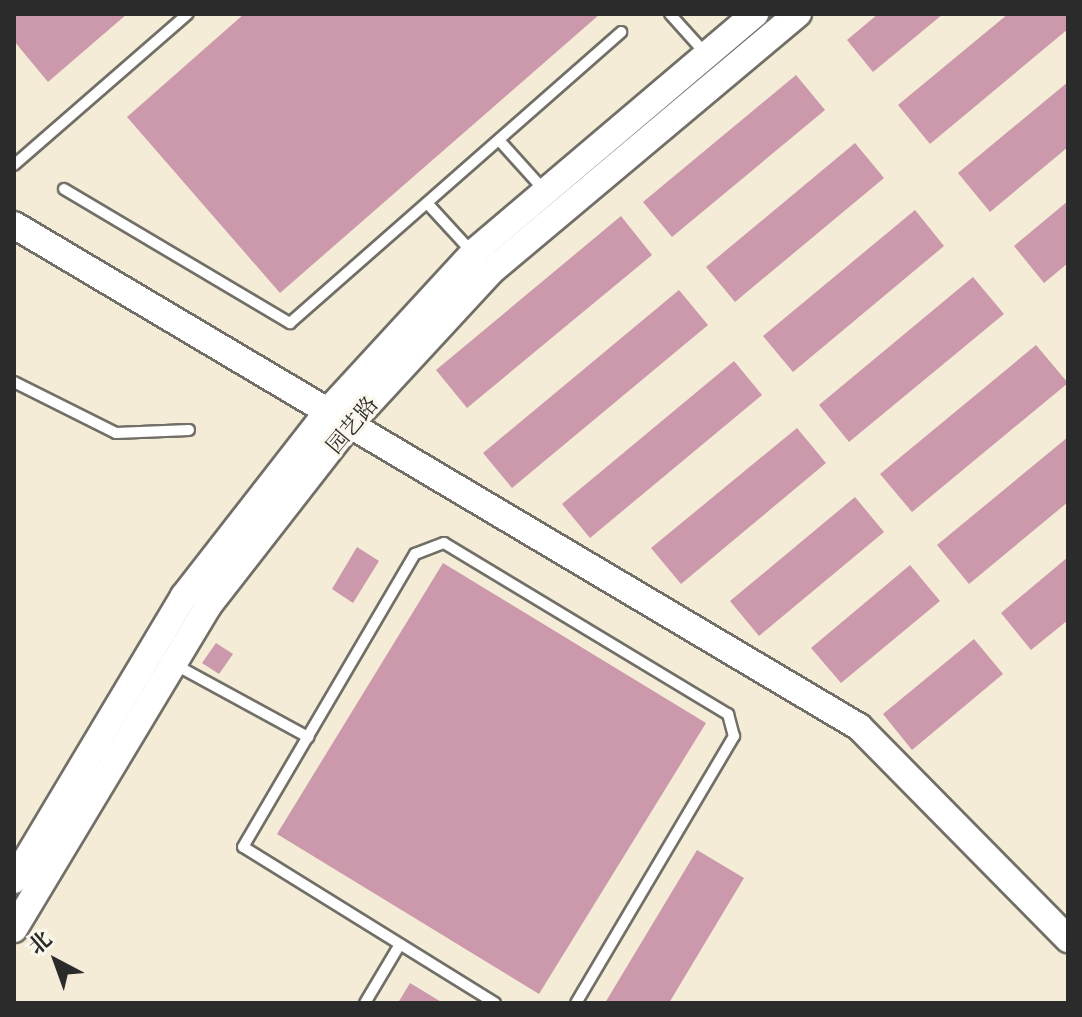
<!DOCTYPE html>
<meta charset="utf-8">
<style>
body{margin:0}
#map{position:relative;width:1082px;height:1017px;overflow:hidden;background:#f4ecd6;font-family:"IM FELL Great Primer","Noto Serif SC",serif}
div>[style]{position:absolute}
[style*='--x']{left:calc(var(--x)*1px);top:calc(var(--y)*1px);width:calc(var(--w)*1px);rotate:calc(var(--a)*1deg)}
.building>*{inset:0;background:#cc98ab}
.roads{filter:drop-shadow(2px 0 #716f67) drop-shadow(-2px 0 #716f67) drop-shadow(0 2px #716f67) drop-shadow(0 -2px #716f67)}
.service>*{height:10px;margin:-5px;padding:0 5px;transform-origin:5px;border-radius:5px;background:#fff}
.tertiary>*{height:26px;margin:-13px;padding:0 13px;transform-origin:13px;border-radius:13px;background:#fff}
span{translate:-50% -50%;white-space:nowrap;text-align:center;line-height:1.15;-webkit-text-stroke:6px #fbf7ec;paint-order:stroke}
.street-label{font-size:22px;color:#2b2b2b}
.frame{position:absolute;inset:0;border:16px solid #2b2b2b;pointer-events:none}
.north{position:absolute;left:16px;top:921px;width:80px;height:80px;-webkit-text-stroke:6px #fbf7ec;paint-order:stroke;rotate:319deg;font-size:22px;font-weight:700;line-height:32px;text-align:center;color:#2b2b2b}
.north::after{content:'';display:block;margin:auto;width:28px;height:36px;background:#2b2b2b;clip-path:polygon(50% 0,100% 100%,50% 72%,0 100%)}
</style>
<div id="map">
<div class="building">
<div style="clip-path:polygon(14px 14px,127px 14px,48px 82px,14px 41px)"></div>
<div style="clip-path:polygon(244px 14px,600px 14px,280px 293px,127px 117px)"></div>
<div style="clip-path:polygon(878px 14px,943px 14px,873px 72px,847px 40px)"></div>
<div style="clip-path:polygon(1008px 14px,1068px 14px,1068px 29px,930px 144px,898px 105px)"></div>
<div style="clip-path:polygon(796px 75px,825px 110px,672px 237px,643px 202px)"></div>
<div style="clip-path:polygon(1068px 82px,1068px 147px,990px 212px,958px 173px)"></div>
<div style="clip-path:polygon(855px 143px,884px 178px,735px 302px,706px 267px)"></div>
<div style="clip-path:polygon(1068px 201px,1068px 263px,1044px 283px,1014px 246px)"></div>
<div style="clip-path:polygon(915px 210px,944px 246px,793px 372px,763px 336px)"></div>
<div style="clip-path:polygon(621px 216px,652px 255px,467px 408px,436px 370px)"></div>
<div style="clip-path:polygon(973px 277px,1004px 314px,849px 442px,819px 405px)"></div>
<div style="clip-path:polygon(679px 290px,708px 325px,512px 488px,483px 453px)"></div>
<div style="clip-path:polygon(1036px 345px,1068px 383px,912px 512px,880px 474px)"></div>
<div style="clip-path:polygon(734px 361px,762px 395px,590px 538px,562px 504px)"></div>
<div style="clip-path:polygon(797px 428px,826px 463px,681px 584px,651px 548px)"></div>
<div style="clip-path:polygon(1068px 437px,1068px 502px,969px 584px,937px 545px)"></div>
<div style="clip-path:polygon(855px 497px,884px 532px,759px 636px,730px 601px)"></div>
<div style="clip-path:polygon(357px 547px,379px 561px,353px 603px,332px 589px)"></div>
<div style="clip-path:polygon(1068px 557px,1068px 620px,1031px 650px,1001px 613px)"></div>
<div style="clip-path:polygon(443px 563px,706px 723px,539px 994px,277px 834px)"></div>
<div style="clip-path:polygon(910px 565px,940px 601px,841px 683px,811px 648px)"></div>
<div style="clip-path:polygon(974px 639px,1003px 674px,912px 750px,883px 714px)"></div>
<div style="clip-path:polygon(216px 643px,233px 654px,219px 674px,202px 663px)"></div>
<div style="clip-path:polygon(697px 850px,744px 878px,669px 1003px,605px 1003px)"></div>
<div style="clip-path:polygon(410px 983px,443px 1003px,398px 1003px)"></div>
</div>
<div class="roads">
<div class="service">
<div style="--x:670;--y:14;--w:52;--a:48.1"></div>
<div style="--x:499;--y:140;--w:69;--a:48"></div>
<div style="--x:14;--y:165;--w:230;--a:-41"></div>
<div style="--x:64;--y:189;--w:263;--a:30.7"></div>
<div style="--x:290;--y:323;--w:441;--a:-41.3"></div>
<div style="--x:427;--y:203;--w:67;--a:47.4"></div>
<div style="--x:14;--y:382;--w:114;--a:26.6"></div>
<div style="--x:116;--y:433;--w:73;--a:-2.4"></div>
<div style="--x:174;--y:664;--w:153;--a:28.6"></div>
<div style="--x:365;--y:1003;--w:66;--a:-59.2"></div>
<div style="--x:495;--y:1003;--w:296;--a:-148.2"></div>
<div style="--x:243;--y:847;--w:340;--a:-59.6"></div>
<div style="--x:415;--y:554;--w:31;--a:-21"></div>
<div style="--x:444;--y:543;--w:332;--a:31.1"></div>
<div style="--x:728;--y:714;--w:23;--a:75"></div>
<div style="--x:734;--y:736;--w:310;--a:120.6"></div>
</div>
<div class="tertiary">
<div style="--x:14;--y:225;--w:983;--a:30.71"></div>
<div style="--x:859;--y:727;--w:298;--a:45.4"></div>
<div style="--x:14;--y:880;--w:331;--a:-59.1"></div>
<div style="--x:184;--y:596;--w:233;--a:-52.1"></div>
<div style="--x:327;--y:412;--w:216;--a:-47.4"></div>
<div style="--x:473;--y:253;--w:370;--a:-40.3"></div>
<div style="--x:14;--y:929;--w:377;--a:-59"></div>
<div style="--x:208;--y:606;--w:229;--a:-52.1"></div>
<div style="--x:349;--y:425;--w:208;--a:-47.3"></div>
<div style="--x:490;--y:272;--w:402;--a:-40"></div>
</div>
</div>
<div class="street-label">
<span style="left:352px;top:425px;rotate:-50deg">园艺路</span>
</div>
<div class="frame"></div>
<div class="north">北</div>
</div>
